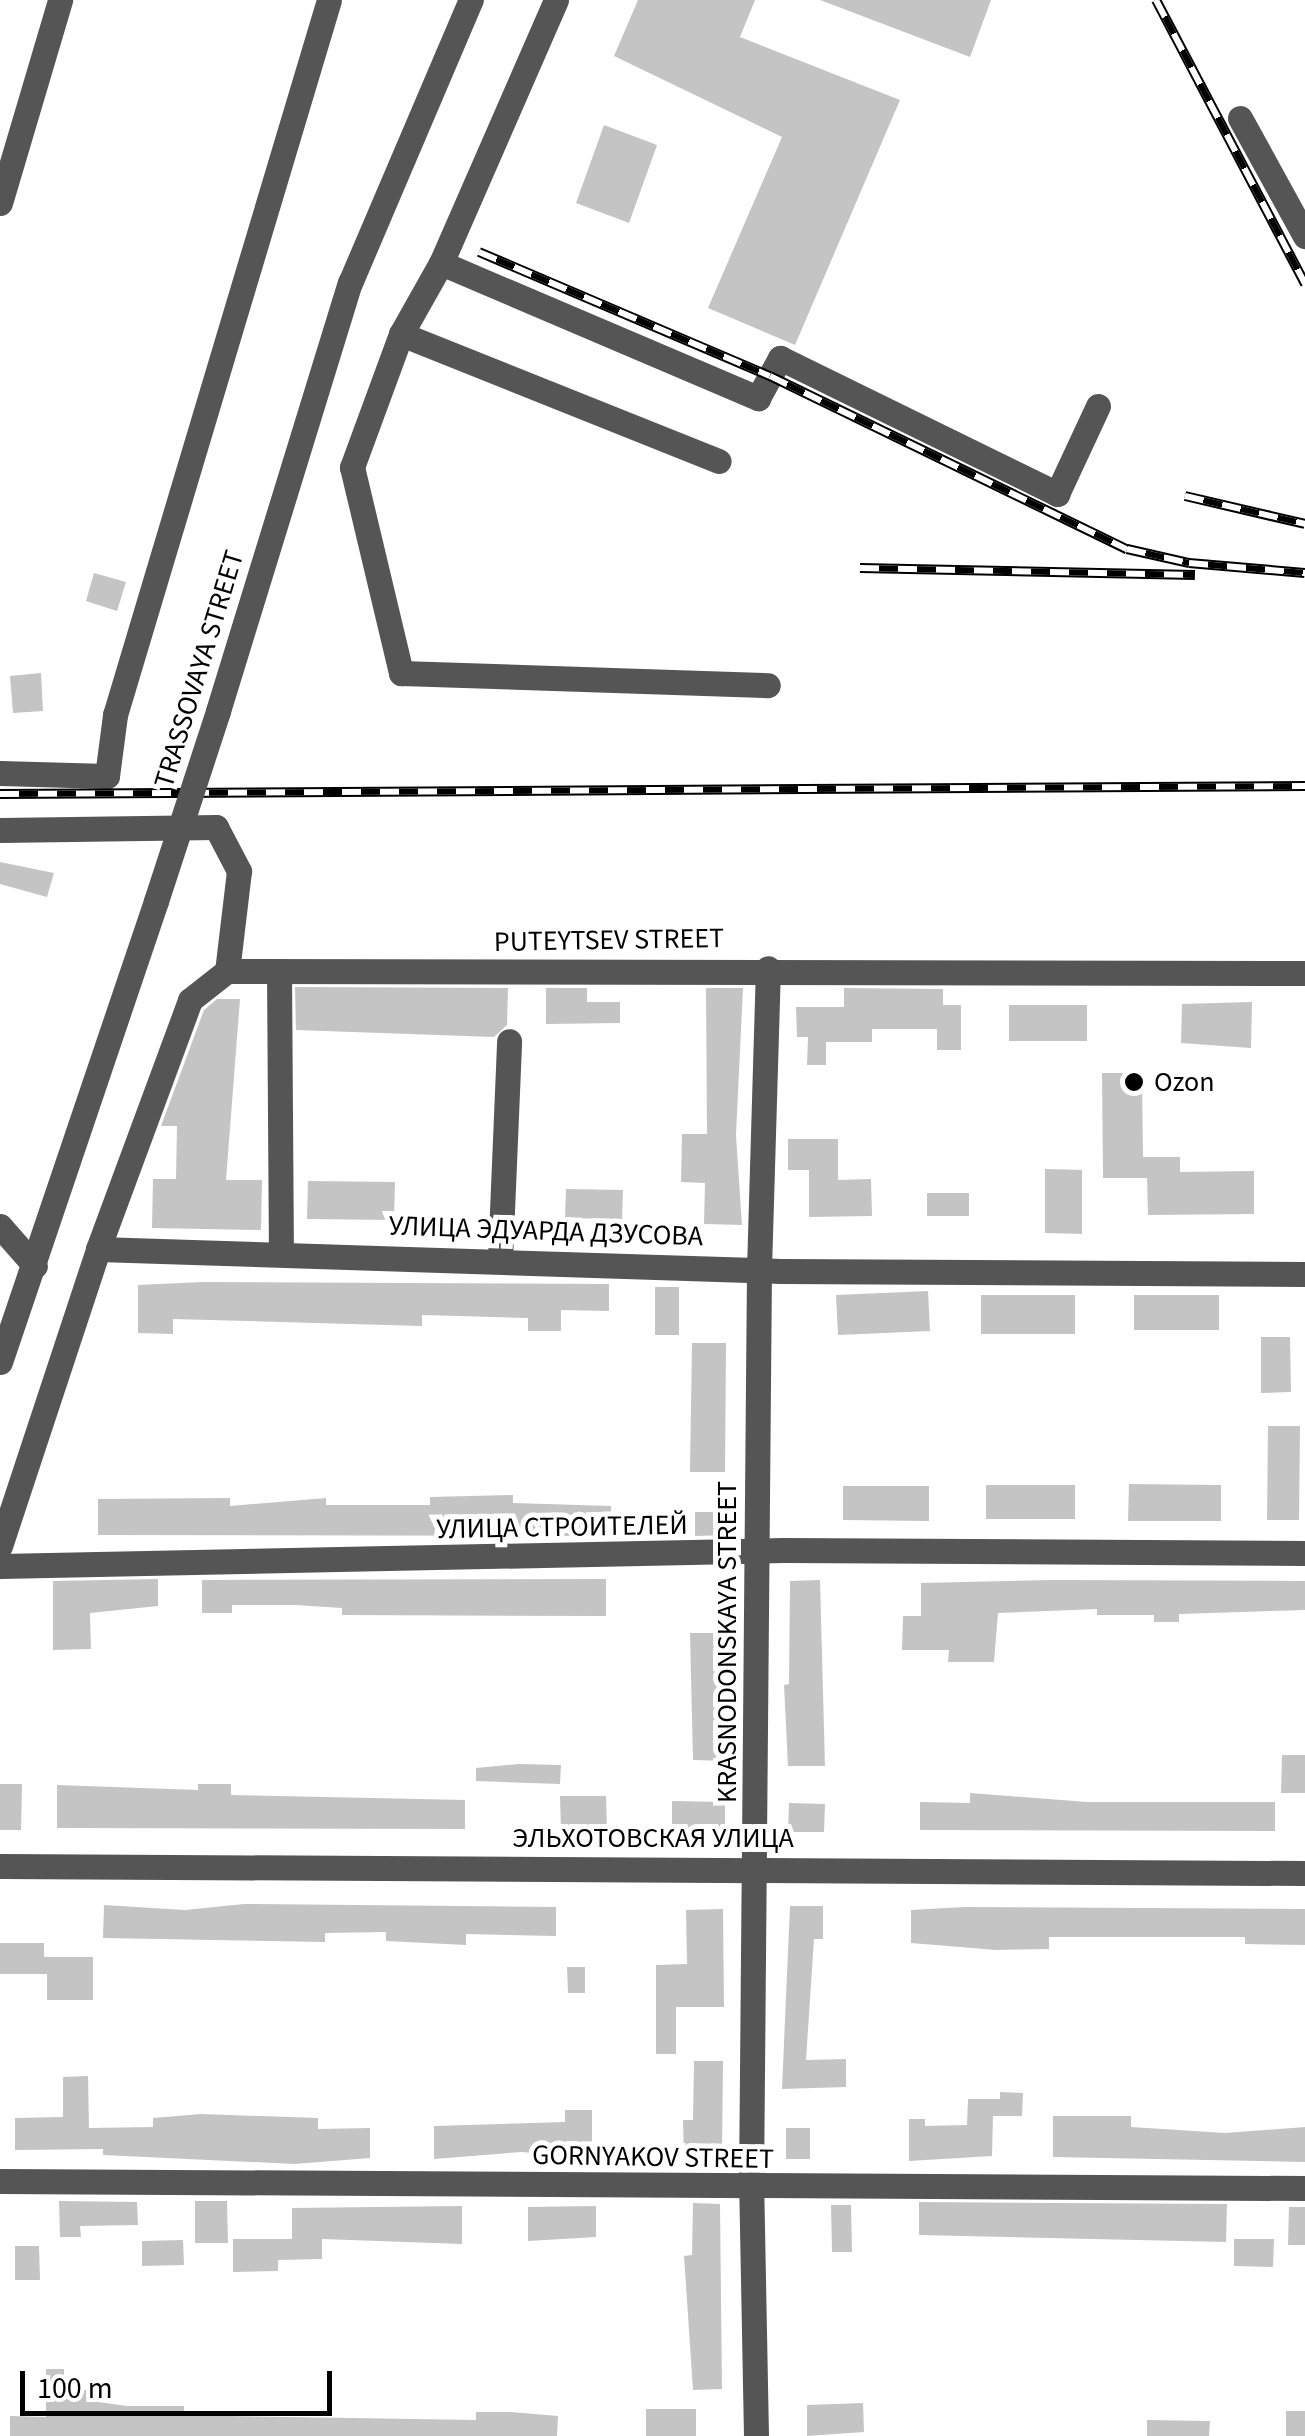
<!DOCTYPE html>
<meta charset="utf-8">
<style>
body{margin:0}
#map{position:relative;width:1305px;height:2436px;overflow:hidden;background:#fff;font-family:"Source Sans 3",sans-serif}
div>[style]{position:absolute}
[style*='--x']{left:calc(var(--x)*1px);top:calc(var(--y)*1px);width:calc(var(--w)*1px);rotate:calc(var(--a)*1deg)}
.building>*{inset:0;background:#c4c4c4}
.minor>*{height:25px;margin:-12.5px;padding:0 12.5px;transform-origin:12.5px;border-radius:12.5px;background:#555}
.rail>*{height:10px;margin-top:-5px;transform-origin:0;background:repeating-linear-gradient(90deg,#fff 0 19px,#000 0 38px);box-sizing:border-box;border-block:2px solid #000}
.minor-bridge>*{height:25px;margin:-12.5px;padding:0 12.5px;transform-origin:12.5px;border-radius:12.5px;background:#555}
.dots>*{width:28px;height:28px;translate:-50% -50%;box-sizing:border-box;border:5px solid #fff;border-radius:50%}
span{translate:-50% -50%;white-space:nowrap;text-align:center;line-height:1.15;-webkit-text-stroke:10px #fff;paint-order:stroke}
.street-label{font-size:28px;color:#000}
.poi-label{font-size:28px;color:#000}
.left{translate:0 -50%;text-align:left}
.scale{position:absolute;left:20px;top:2371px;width:312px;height:45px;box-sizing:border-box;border:5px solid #000;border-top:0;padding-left:12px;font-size:30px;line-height:35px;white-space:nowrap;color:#000;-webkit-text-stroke:8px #fff;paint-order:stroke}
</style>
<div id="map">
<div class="building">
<div style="clip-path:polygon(638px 0,755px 0,740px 37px,900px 100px,795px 345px,708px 308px,782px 137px,614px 56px)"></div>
<div style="clip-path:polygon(820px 0,991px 0,970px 57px)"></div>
<div style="clip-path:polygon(604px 125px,657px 145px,629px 223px,576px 203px)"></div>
<div style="clip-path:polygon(94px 573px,126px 582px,117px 611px,86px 601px)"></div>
<div style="clip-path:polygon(41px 673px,43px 711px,13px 713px,10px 676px)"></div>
<div style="clip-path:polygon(0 862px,54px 873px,47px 897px,0 884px)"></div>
<div style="clip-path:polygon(295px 987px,508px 988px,507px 1025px,494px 1037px,296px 1030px)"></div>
<div style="clip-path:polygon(546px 988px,587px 988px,587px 1002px,620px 1002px,620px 1023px,546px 1024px)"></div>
<div style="clip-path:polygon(706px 988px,743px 988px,736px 1135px,742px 1225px,704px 1224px,705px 1183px,681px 1182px,682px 1134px,707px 1134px)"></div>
<div style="clip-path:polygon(844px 988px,943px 989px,943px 1005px,961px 1005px,961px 1050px,937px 1050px,937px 1029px,872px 1029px,872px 1042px,826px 1042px,826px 1065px,807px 1065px,808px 1037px,797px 1037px,796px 1007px,844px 1007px)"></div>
<div style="clip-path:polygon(217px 999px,240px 999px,226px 1180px,262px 1180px,261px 1230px,152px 1228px,153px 1179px,176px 1179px,177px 1126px,161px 1126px,204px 1010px)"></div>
<div style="clip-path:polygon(1252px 1002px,1251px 1048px,1181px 1043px,1182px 1004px)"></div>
<div style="clip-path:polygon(1009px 1005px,1087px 1005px,1087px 1041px,1009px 1041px)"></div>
<div style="clip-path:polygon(1102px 1073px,1142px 1073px,1143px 1157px,1180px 1157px,1180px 1172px,1254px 1171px,1254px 1214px,1148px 1215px,1147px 1178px,1103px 1178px)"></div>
<div style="clip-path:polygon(788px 1139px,838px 1139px,838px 1180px,871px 1179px,872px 1216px,809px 1217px,809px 1170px,788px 1170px)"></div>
<div style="clip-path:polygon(1045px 1169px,1082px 1170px,1082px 1234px,1045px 1233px)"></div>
<div style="clip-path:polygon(308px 1181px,395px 1182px,394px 1220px,307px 1219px)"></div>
<div style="clip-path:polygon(566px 1189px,623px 1190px,622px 1219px,565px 1218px)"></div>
<div style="clip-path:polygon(927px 1193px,969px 1193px,969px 1216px,927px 1216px)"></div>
<div style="clip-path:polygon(203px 1282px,609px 1284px,609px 1311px,561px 1310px,561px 1331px,528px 1331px,528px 1318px,422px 1315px,422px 1326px,173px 1319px,173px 1334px,138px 1333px,138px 1285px)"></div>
<div style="clip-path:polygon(655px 1287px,679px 1287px,679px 1335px,655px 1335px)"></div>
<div style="clip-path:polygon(928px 1291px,930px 1331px,838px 1335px,836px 1295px)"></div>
<div style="clip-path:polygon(981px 1295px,1075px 1295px,1075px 1334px,981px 1334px)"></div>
<div style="clip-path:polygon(1134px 1295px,1219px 1295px,1219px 1330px,1134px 1330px)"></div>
<div style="clip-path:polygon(1261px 1337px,1290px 1337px,1291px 1392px,1261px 1393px)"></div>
<div style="clip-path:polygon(692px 1343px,726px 1343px,725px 1472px,690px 1472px)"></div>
<div style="clip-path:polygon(1268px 1426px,1300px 1426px,1299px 1520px,1267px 1520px)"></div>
<div style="clip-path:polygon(1129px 1484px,1221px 1485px,1221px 1521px,1128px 1521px)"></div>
<div style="clip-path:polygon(986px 1485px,1075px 1485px,1075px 1519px,986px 1519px)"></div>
<div style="clip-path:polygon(843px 1486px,929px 1486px,929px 1521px,843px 1520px)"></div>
<div style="clip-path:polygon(513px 1495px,513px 1503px,611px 1506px,611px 1536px,98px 1535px,98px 1499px,230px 1498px,230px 1506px,326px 1498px,326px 1505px,430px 1505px,430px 1497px)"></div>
<div style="clip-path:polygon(695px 1512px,727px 1512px,727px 1535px,695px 1536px)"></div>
<div style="clip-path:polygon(158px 1579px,158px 1606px,90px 1613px,91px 1649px,53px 1650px,53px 1581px)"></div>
<div style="clip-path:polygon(606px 1579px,606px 1616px,342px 1615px,342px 1608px,296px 1605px,232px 1605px,232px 1613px,202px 1613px,202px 1580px)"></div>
<div style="clip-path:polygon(820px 1580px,825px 1766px,788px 1766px,784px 1685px,789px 1684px,790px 1581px)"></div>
<div style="clip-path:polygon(1054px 1580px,1305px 1581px,1305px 1610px,1179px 1614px,1179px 1622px,1154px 1622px,1154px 1615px,1097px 1615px,1097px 1609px,998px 1613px,994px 1662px,948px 1662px,949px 1650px,902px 1650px,903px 1616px,921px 1616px,921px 1583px)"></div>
<div style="clip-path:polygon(690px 1633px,725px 1633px,725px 1761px,693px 1760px)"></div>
<div style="clip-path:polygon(1282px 1755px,1305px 1755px,1305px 1793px,1281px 1793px)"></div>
<div style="clip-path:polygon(518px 1764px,561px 1765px,560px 1784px,476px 1781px,476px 1768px)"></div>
<div style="clip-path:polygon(0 1784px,22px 1784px,21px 1830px,0 1830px)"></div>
<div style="clip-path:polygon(198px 1784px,231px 1784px,231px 1795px,465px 1800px,465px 1829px,57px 1828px,57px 1785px,198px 1790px)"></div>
<div style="clip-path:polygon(970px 1793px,1087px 1802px,1275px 1802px,1275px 1831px,920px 1830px,920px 1802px,970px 1803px)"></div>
<div style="clip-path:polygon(560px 1796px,606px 1796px,607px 1830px,561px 1831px)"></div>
<div style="clip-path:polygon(672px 1801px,725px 1802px,725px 1830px,672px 1830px)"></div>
<div style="clip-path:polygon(789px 1803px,825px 1804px,824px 1832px,788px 1832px)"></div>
<div style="clip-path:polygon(244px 1904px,556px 1907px,556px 1936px,466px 1934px,466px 1945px,386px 1941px,386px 1932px,325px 1933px,325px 1942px,103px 1938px,104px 1905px,185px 1910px)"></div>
<div style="clip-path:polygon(790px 1906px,823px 1906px,823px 1939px,814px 1939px,806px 2060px,846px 2059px,846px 2087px,782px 2089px)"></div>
<div style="clip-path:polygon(964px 1907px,1305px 1909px,1305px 1945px,1245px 1944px,1245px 1937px,1049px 1937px,1049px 1949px,996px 1950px,911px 1943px,911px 1910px)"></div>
<div style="clip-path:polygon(723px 1909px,724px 2007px,676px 2007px,676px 2054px,656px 2054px,656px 1965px,687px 1964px,686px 1910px)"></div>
<div style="clip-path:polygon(0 1943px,44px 1943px,44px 1957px,93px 1957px,93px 2000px,47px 2000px,47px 1974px,0 1974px)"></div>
<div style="clip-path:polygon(567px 1967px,585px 1967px,585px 1993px,568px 1993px)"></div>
<div style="clip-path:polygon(694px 2061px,723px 2061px,722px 2156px,684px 2157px,683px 2120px,693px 2120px)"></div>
<div style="clip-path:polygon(88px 2076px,89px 2128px,153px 2127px,153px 2118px,201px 2114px,318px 2118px,318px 2129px,370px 2128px,370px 2158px,295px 2164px,103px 2155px,103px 2149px,15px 2150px,15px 2118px,63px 2117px,63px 2077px)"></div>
<div style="clip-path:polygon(1000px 2092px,1023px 2093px,1022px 2116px,993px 2116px,992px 2156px,909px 2161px,909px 2119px,925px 2119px,925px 2126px,967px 2125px,968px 2099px,1000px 2099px)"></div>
<div style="clip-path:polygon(565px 2110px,592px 2110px,592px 2159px,522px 2152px,434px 2159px,434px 2126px,565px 2122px)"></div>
<div style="clip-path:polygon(1053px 2116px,1131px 2116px,1131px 2127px,1225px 2133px,1305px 2127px,1305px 2162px,1053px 2157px)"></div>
<div style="clip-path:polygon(786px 2128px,810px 2128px,810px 2159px,786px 2159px)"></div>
<div style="clip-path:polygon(59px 2201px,137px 2202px,138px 2225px,80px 2226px,81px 2237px,60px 2237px)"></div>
<div style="clip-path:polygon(195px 2201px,227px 2201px,228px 2243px,195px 2243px)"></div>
<div style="clip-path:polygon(919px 2202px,1227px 2204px,1226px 2242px,919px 2235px)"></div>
<div style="clip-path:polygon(693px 2203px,720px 2204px,722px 2389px,693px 2390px,684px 2256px,692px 2255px)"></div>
<div style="clip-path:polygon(831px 2205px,851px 2205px,852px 2252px,832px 2252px)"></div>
<div style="clip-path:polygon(462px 2206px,462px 2244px,322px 2239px,322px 2259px,278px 2260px,278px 2271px,233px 2272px,233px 2239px,292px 2239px,292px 2208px)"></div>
<div style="clip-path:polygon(596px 2206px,596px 2237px,528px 2241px,528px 2207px)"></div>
<div style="clip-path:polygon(1289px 2207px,1305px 2207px,1305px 2245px,1288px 2245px)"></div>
<div style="clip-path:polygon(1234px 2239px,1274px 2239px,1273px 2267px,1234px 2266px)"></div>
<div style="clip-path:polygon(183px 2240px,184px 2265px,142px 2266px,142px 2241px)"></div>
<div style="clip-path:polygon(15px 2246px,39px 2246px,40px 2280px,15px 2280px)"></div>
<div style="clip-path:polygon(46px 2369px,64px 2369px,64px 2390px,91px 2390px,91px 2401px,127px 2406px,184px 2406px,184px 2413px,229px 2416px,415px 2419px,476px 2420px,476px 2412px,511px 2412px,558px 2416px,557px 2436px,10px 2436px,10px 2416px,46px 2417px)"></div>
<div style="clip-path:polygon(863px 2403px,864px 2432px,807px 2436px,807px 2405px)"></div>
<div style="clip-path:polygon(646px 2409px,696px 2409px,696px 2436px,646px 2436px)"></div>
<div style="clip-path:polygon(1286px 2411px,1305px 2411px,1305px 2436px,1286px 2436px)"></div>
<div style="clip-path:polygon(1147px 2420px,1210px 2421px,1209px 2436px,1147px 2436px)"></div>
</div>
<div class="minor">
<div style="--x:556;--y:0;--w:287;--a:113.6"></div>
<div style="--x:441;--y:263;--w:81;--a:119.4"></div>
<div style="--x:401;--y:334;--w:342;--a:21.8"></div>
<div style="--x:1240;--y:118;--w:135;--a:61.2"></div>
<div style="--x:0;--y:203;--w:212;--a:-73.5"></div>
<div style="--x:441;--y:263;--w:345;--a:23.1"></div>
<div style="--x:758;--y:398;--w:46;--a:-61.2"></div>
<div style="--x:780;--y:358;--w:309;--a:26.1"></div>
<div style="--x:1057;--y:494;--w:97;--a:-65"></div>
<div style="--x:401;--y:334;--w:142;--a:110.2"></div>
<div style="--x:352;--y:467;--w:212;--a:76.6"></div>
<div style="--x:401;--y:673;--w:367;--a:1.9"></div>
<div style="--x:218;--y:711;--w:448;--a:-72.9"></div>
<div style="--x:350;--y:283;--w:308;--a:-66.9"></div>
<div style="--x:0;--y:773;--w:107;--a:1.6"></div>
<div style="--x:107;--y:776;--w:62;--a:-82.5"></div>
<div style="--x:115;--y:715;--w:746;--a:-73.34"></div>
<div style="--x:0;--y:830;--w:216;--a:-0.8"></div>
<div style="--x:216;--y:827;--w:50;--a:62.4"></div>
<div style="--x:239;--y:871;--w:101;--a:96.8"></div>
<div style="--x:279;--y:971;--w:281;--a:89.6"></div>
<div style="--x:0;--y:1226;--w:53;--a:48.8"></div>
<div style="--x:98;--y:1249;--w:265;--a:-69.7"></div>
<div style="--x:190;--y:1000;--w:47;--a:-38.1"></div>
<div style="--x:227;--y:971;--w:1078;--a:0.11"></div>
<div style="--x:500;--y:1259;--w:218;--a:-87.6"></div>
<div style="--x:0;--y:1362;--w:487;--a:-71.3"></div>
<div style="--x:0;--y:1546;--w:313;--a:-71.7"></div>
<div style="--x:98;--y:1249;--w:683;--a:1.84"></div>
<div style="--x:781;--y:1271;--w:524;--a:0.33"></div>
<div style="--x:0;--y:1566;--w:783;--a:-1.17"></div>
<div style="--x:783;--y:1550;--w:522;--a:0.33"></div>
<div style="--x:0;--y:1866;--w:1305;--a:0.31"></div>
<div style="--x:0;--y:2181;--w:1305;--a:0.31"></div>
<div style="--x:756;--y:2436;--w:250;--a:-91.1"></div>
<div style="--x:751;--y:2186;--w:917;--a:-89.5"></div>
<div style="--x:759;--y:1269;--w:301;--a:-88.3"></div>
</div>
<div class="rail">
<div style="--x:1156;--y:0;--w:321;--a:62.3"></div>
<div style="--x:479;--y:252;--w:316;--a:23.1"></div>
<div style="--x:770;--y:376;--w:397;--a:25.9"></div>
<div style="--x:1127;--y:549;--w:64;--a:12.7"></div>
<div style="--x:1189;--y:563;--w:116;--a:4.9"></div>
<div style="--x:1185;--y:496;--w:123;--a:13.1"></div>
<div style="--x:860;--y:568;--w:335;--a:1.2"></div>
<div style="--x:0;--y:794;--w:1305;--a:-0.35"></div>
</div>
<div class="minor-bridge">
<div style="--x:156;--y:901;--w:200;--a:-71.9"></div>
</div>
<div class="dots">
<div style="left:1134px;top:1082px;background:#000"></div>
</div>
<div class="street-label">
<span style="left:199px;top:669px;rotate:-73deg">TRASSOVAYA STREET</span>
<span style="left:609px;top:940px;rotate:-1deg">PUTEYTSEV STREET</span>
<span style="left:546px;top:1231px;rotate:2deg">УЛИЦА ЭДУАРДА ДЗУСОВА</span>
<span style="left:562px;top:1527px;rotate:-1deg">УЛИЦА СТРОИТЕЛЕЙ</span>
<span style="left:727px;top:1642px;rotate:-90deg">KRASNODONSKAYA STREET</span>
<span style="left:653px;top:1838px">ЭЛЬХОТОВСКАЯ УЛИЦА</span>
<span style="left:653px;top:2157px;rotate:1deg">GORNYAKOV STREET</span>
</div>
<div class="poi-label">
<span class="left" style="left:1154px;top:1082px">Ozon</span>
</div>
<div class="scale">100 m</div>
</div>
